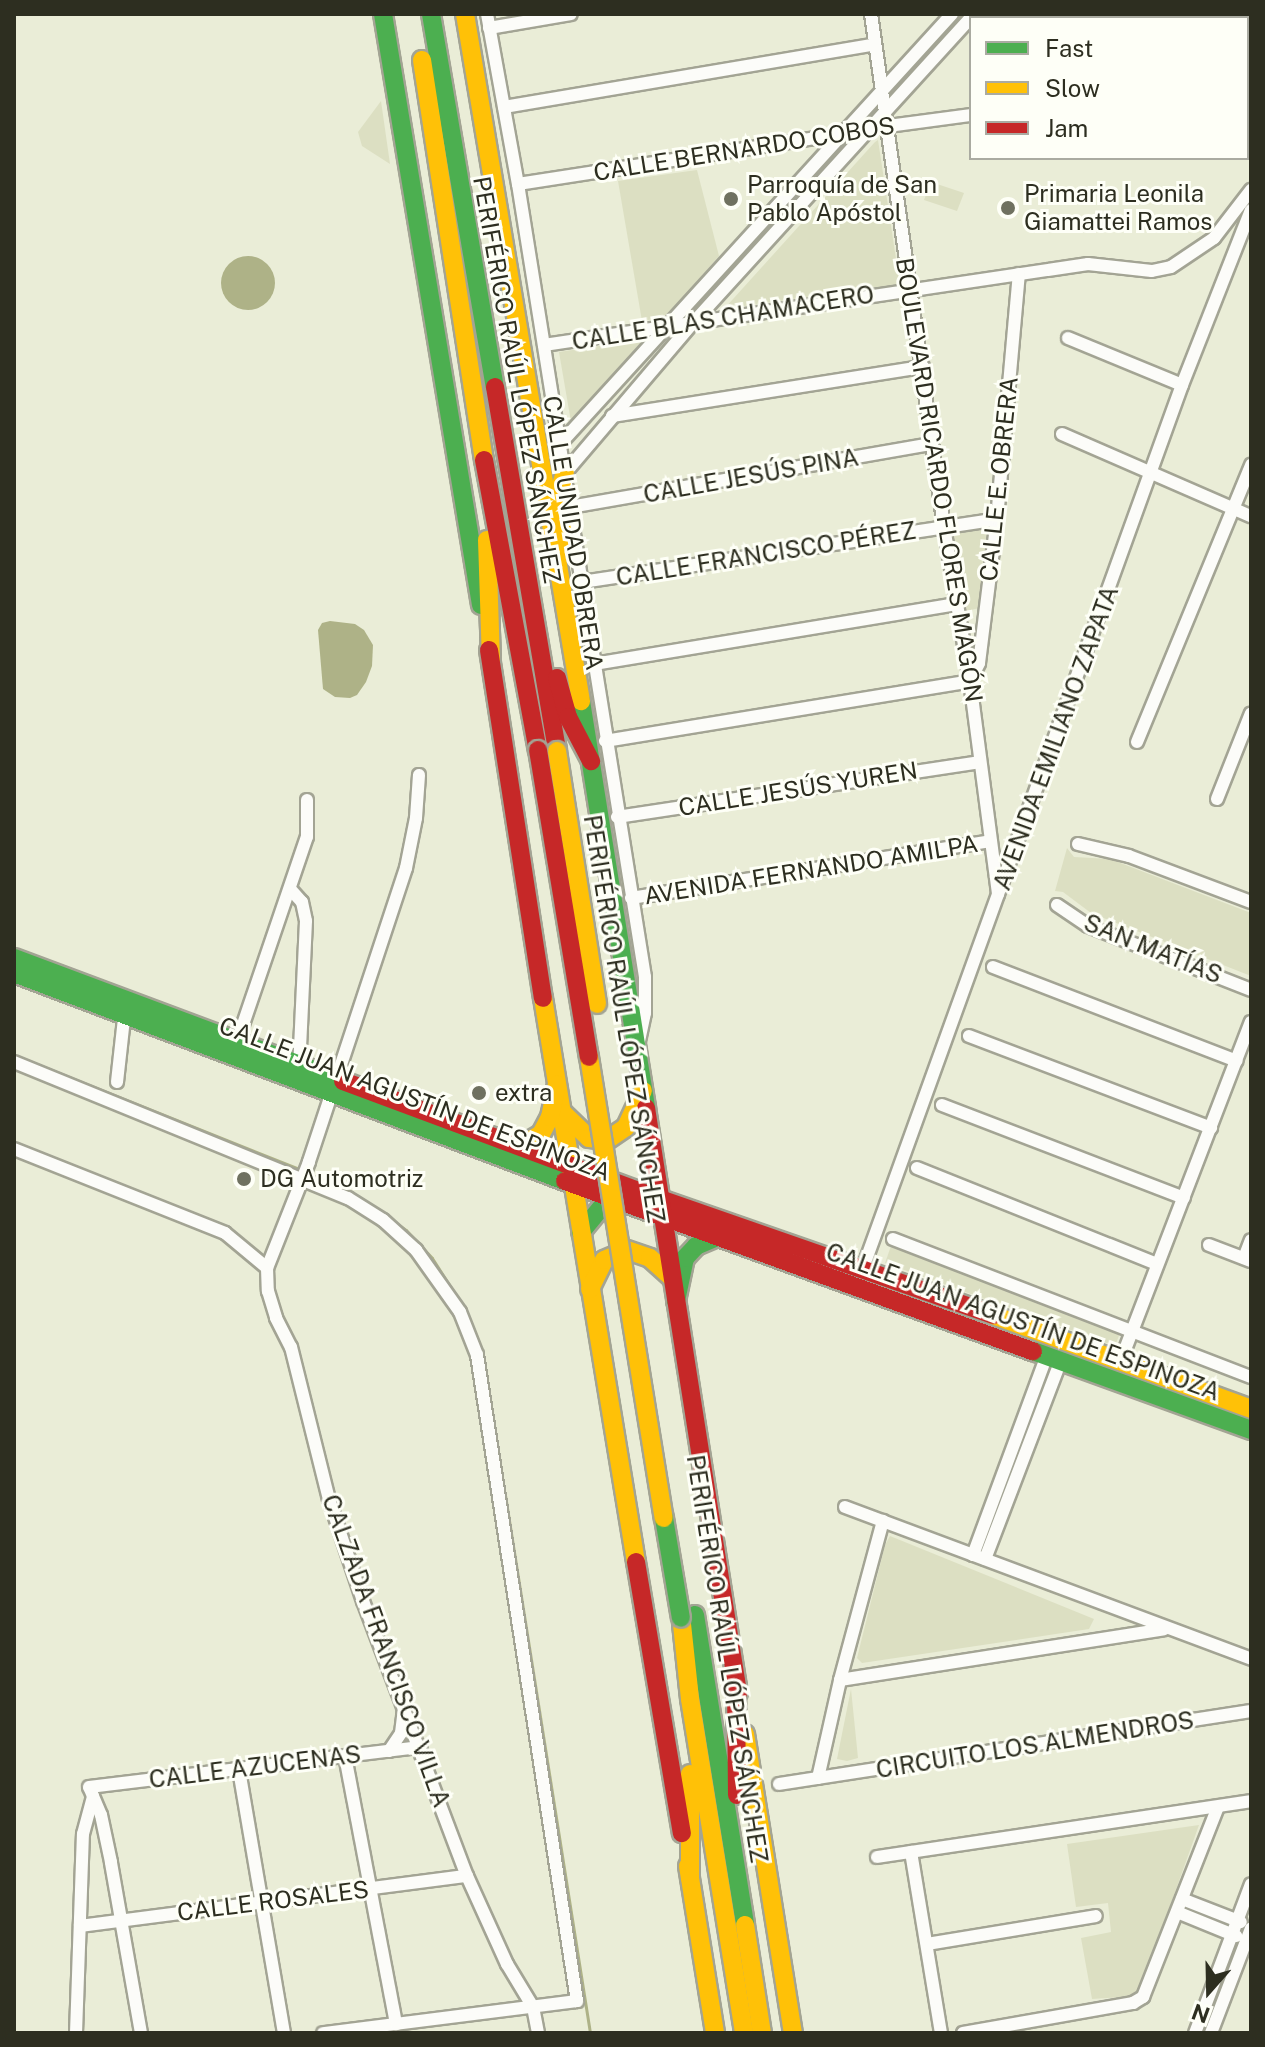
<!DOCTYPE html>
<meta charset="utf-8">
<style>
body{margin:0}
#map{position:relative;width:1265px;height:2047px;overflow:hidden;background:#eaedd7;font-family:"Public Sans",sans-serif}
div>[style]{position:absolute}
[style*='--x']{left:calc(var(--x)*1px);top:calc(var(--y)*1px);width:calc(var(--w)*1px);rotate:calc(var(--a)*1deg)}
.green>*{inset:0;background:#dcdfc2}
.water>*{inset:0;background:#aeb287}
.round{border-radius:50%}
.stream>*{height:3px;margin:-1.5px;padding:0 1.5px;transform-origin:1.5px;border-radius:1.5px;background:#aeb287}
.roads{filter:drop-shadow(2px 0 #a3a494) drop-shadow(-2px 0 #a3a494) drop-shadow(0 2px #a3a494) drop-shadow(0 -2px #a3a494)}
.street>*{height:12px;margin:-6px;padding:0 6px;transform-origin:6px;border-radius:6px;background:#fcfcf9}
.fast>*{height:18px;margin:-9px;padding:0 9px;transform-origin:9px;border-radius:9px;background:#4caf50}
.slow>*{height:18px;margin:-9px;padding:0 9px;transform-origin:9px;border-radius:9px;background:#ffc107}
.jam>*{height:18px;margin:-9px;padding:0 9px;transform-origin:9px;border-radius:9px;background:#c62828}
.bridges{filter:drop-shadow(2px 0 #a3a494) drop-shadow(-2px 0 #a3a494) drop-shadow(0 2px #a3a494) drop-shadow(0 -2px #a3a494)}
.fast-bridge>*{height:18px;margin:-9px;padding:0 9px;transform-origin:9px;border-radius:9px;background:#4caf50}
.slow-bridge>*{height:18px;margin:-9px;padding:0 9px;transform-origin:9px;border-radius:9px;background:#ffc107}
.jam-bridge>*{height:18px;margin:-9px;padding:0 9px;transform-origin:9px;border-radius:9px;background:#c62828}
.dots>*{width:22px;height:22px;translate:-50% -50%;box-sizing:border-box;border:4px solid #fefff7;border-radius:50%}
span{translate:-50% -50%;white-space:nowrap;text-align:center;line-height:1.15;-webkit-text-stroke:6px #fefff7;paint-order:stroke}
.street-label{font-size:24px;color:#2d2e20}
.poi-label{font-size:24px;color:#2d2e20}
.left{translate:0 -50%;text-align:left}
.frame{position:absolute;inset:0;border:16px solid #2d2e20;pointer-events:none}
.legend{position:absolute;left:969px;top:16px;width:280px;height:144px;box-sizing:border-box;background:#fefff7;border:2px solid #aaaba1;margin:0;padding:10px 14px;list-style:none;font-size:24px;color:#2d2e20}
.legend li{display:flex;align-items:center;gap:16px;height:40px}
.legend b{width:40px;border:2px solid #aaaba1}
.north{position:absolute;left:1169px;top:1951px;width:80px;height:80px;-webkit-text-stroke:6px #fefff7;paint-order:stroke;rotate:200deg;font-size:22px;font-weight:700;line-height:32px;text-align:center;color:#2d2e20}
.north::after{content:'';display:block;margin:auto;width:28px;height:36px;background:#2d2e20;clip-path:polygon(50% 0,100% 100%,50% 72%,0 100%)}
</style>
<div id="map">
<div class="green">
<div style="clip-path:polygon(381px 101px,390px 164px,362px 146px,358px 132px)"></div>
<div style="clip-path:polygon(878px 140px,900px 285px,724px 309px,875px 142px)"></div>
<div style="clip-path:polygon(697px 170px,719px 256px,666px 317px,642px 321px,618px 181px)"></div>
<div style="clip-path:polygon(931px 182px,964px 193px,957px 211px,924px 200px)"></div>
<div style="clip-path:polygon(645px 339px,571px 422px,559px 352px)"></div>
<div style="clip-path:polygon(990px 528px,984px 607px,966px 611px,952px 533px)"></div>
<div style="clip-path:polygon(1067px 848px,1074px 857px,1110px 859px,1251px 913px,1251px 976px,1091px 913px,1063px 892px,1055px 891px)"></div>
<div style="clip-path:polygon(891px 1246px,1120px 1333px,1115px 1346px,885px 1263px)"></div>
<div style="clip-path:polygon(890px 1536px,1094px 1619px,1089px 1629px,862px 1663px,857px 1658px,885px 1545px)"></div>
<div style="clip-path:polygon(851px 1689px,858px 1758px,847px 1761px,837px 1759px)"></div>
<div style="clip-path:polygon(1199px 1825px,1138px 1996px,1092px 1999px,1081px 1938px,1111px 1932px,1108px 1903px,1076px 1907px,1067px 1844px)"></div>
</div>
<div class="water">
<div class="round" style="left:221px;top:256px;width:54px;height:54px"></div>
<div style="clip-path:polygon(330px 621px,355px 624px,364px 630px,373px 645px,372px 666px,366px 682px,357px 695px,350px 698px,335px 697px,323px 689px,318px 630px,322px 623px)"></div>
</div>
<div class="stream">
<div style="--x:14;--y:1055;--w:309;--a:21.8"></div>
<div style="--x:308;--y:1173;--w:40;--a:25"></div>
<div style="--x:355;--y:1195;--w:25;--a:32"></div>
<div style="--x:388;--y:1217;--w:22;--a:36"></div>
<div style="--x:406;--y:1230;--w:38;--a:47"></div>
<div style="--x:432;--y:1258;--w:52;--a:57.5"></div>
<div style="--x:505;--y:1495;--w:545;--a:81.02"></div>
</div>
<div class="roads">
<div class="street">
<div style="--x:487;--y:14;--w:173;--a:79.7"></div>
<div style="--x:518;--y:184;--w:803;--a:80.9"></div>
<div style="--x:645;--y:977;--w:36;--a:90"></div>
<div style="--x:645;--y:1013;--w:30;--a:102"></div>
<div style="--x:871;--y:14;--w:518;--a:81.9"></div>
<div style="--x:944;--y:527;--w:156;--a:80.4"></div>
<div style="--x:970;--y:681;--w:215;--a:82.5"></div>
<div style="--x:1092;--y:18;--w:4;--a:-63"></div>
<div style="--x:1174;--y:18;--w:4;--a:-76"></div>
<div style="--x:489;--y:28;--w:83;--a:-9.7"></div>
<div style="--x:1247;--y:76;--w:4;--a:27"></div>
<div style="--x:504;--y:107;--w:376;--a:-9.6"></div>
<div style="--x:881;--y:127;--w:91;--a:-7.6"></div>
<div style="--x:518;--y:184;--w:333;--a:-8.8"></div>
<div style="--x:1068;--y:338;--w:123;--a:22.4"></div>
<div style="--x:544;--y:345;--w:550;--a:-8.47"></div>
<div style="--x:1088;--y:264;--w:64;--a:6.2"></div>
<div style="--x:1152;--y:271;--w:19;--a:-12"></div>
<div style="--x:1171;--y:267;--w:52;--a:-34"></div>
<div style="--x:1214;--y:238;--w:61;--a:-52.4"></div>
<div style="--x:612;--y:416;--w:315;--a:-9"></div>
<div style="--x:1062;--y:434;--w:206;--a:23.5"></div>
<div style="--x:560;--y:444;--w:582;--a:-47.65"></div>
<div style="--x:565;--y:473;--w:196;--a:-49.6"></div>
<div style="--x:692;--y:324;--w:419;--a:-47.7"></div>
<div style="--x:570;--y:507;--w:367;--a:-9.9"></div>
<div style="--x:582;--y:582;--w:420;--a:-8.6"></div>
<div style="--x:594;--y:664;--w:369;--a:-9.4"></div>
<div style="--x:605;--y:741;--w:370;--a:-9.3"></div>
<div style="--x:970;--y:681;--w:20;--a:-63"></div>
<div style="--x:979;--y:663;--w:145;--a:-82.9"></div>
<div style="--x:997;--y:519;--w:246;--a:-84.9"></div>
<div style="--x:1137;--y:742;--w:300;--a:-67.6"></div>
<div style="--x:419;--y:775;--w:43;--a:94"></div>
<div style="--x:416;--y:818;--w:51;--a:101.3"></div>
<div style="--x:406;--y:868;--w:310;--a:108.3"></div>
<div style="--x:309;--y:1162;--w:114;--a:111.6"></div>
<div style="--x:267;--y:1268;--w:23;--a:88"></div>
<div style="--x:268;--y:1291;--w:28;--a:73"></div>
<div style="--x:276;--y:1318;--w:33;--a:63"></div>
<div style="--x:291;--y:1347;--w:157;--a:76"></div>
<div style="--x:329;--y:1499;--w:108;--a:71.6"></div>
<div style="--x:363;--y:1601;--w:294;--a:69.3"></div>
<div style="--x:467;--y:1876;--w:97;--a:65.6"></div>
<div style="--x:507;--y:1964;--w:50;--a:58.8"></div>
<div style="--x:533;--y:2007;--w:26;--a:79"></div>
<div style="--x:1217;--y:799;--w:92;--a:-68.4"></div>
<div style="--x:617;--y:817;--w:366;--a:-8.6"></div>
<div style="--x:1078;--y:844;--w:52;--a:13.2"></div>
<div style="--x:1129;--y:856;--w:130;--a:20.7"></div>
<div style="--x:292;--y:891;--w:15;--a:48"></div>
<div style="--x:302;--y:902;--w:19;--a:78"></div>
<div style="--x:306;--y:921;--w:146;--a:92.7"></div>
<div style="--x:631;--y:898;--w:364;--a:-9"></div>
<div style="--x:1057;--y:905;--w:37;--a:34"></div>
<div style="--x:1088;--y:926;--w:175;--a:21.4"></div>
<div style="--x:993;--y:967;--w:261;--a:21.1"></div>
<div style="--x:969;--y:1036;--w:259;--a:20.8"></div>
<div style="--x:236;--y:1045;--w:220;--a:-71.2"></div>
<div style="--x:307;--y:837;--w:37;--a:-90"></div>
<div style="--x:14;--y:1062;--w:361;--a:22.2"></div>
<div style="--x:348;--y:1198;--w:41;--a:32.2"></div>
<div style="--x:383;--y:1220;--w:45;--a:42.3"></div>
<div style="--x:416;--y:1250;--w:76;--a:54.6"></div>
<div style="--x:460;--y:1312;--w:46;--a:68.4"></div>
<div style="--x:477;--y:1355;--w:654;--a:81.2"></div>
<div style="--x:577;--y:2001;--w:256;--a:172.8"></div>
<div style="--x:117;--y:1082;--w:72;--a:-83.7"></div>
<div style="--x:942;--y:1105;--w:259;--a:21"></div>
<div style="--x:14;--y:1149;--w:227;--a:21.7"></div>
<div style="--x:225;--y:1233;--w:55;--a:39.8"></div>
<div style="--x:917;--y:1168;--w:258;--a:21.8"></div>
<div style="--x:893;--y:1239;--w:384;--a:21.1"></div>
<div style="--x:1209;--y:1245;--w:45;--a:20.9"></div>
<div style="--x:1244;--y:1258;--w:19;--a:-69"></div>
<div style="--x:863;--y:1268;--w:939;--a:-70.14"></div>
<div style="--x:1182;--y:385;--w:188;--a:-68.5"></div>
<div style="--x:1121;--y:1360;--w:362;--a:-69"></div>
<div style="--x:845;--y:1507;--w:434;--a:20.5"></div>
<div style="--x:973;--y:1555;--w:213;--a:-69.7"></div>
<div style="--x:985;--y:1559;--w:213;--a:-69.1"></div>
<div style="--x:840;--y:1680;--w:328;--a:-8.9"></div>
<div style="--x:389;--y:1751;--w:22;--a:-56"></div>
<div style="--x:401;--y:1733;--w:23;--a:-83"></div>
<div style="--x:345;--y:1756;--w:273;--a:79.2"></div>
<div style="--x:239;--y:1770;--w:267;--a:80.3"></div>
<div style="--x:818;--y:1778;--w:100;--a:-77.3"></div>
<div style="--x:840;--y:1680;--w:165;--a:-74.9"></div>
<div style="--x:779;--y:1784;--w:478;--a:-8.8"></div>
<div style="--x:911;--y:1852;--w:183;--a:80.6"></div>
<div style="--x:877;--y:1857;--w:378;--a:-8.5"></div>
<div style="--x:1182;--y:1899;--w:63;--a:21.3"></div>
<div style="--x:1177;--y:1912;--w:64;--a:22.1"></div>
<div style="--x:80;--y:1926;--w:390;--a:-7.4"></div>
<div style="--x:927;--y:1944;--w:171;--a:-9.4"></div>
<div style="--x:76;--y:2033;--w:199;--a:-88"></div>
<div style="--x:83;--y:1834;--w:39;--a:-75"></div>
<div style="--x:141;--y:2033;--w:174;--a:-100"></div>
<div style="--x:111;--y:1862;--w:48;--a:-102"></div>
<div style="--x:101;--y:1815;--w:30;--a:-113"></div>
<div style="--x:89;--y:1787;--w:334;--a:-6.9"></div>
<div style="--x:963;--y:2033;--w:173;--a:-10"></div>
<div style="--x:1133;--y:2003;--w:12;--a:-31"></div>
<div style="--x:1143;--y:1997;--w:204;--a:-68.5"></div>
<div style="--x:1195;--y:2033;--w:159;--a:-69.4"></div>
<div style="--x:1211;--y:2033;--w:112;--a:-69.1"></div>
</div>
<div class="fast">
<div style="--x:383;--y:14;--w:599;--a:80.58"></div>
<div style="--x:431;--y:14;--w:378;--a:80.3"></div>
<div style="--x:581;--y:701;--w:412;--a:80.9"></div>
<div style="--x:14;--y:958;--w:351;--a:20.5"></div>
<div style="--x:14;--y:973;--w:589;--a:20.68"></div>
<div style="--x:581;--y:1232;--w:44;--a:-50.5"></div>
<div style="--x:676;--y:1301;--w:44;--a:-78.2"></div>
<div style="--x:685;--y:1258;--w:16;--a:-47"></div>
<div style="--x:696;--y:1246;--w:23;--a:-23"></div>
<div style="--x:1033;--y:1351;--w:232;--a:19.9"></div>
<div style="--x:695;--y:1615;--w:314;--a:80.8"></div>
</div>
<div class="slow">
<div style="--x:465;--y:14;--w:697;--a:80.42"></div>
<div style="--x:422;--y:60;--w:405;--a:81.2"></div>
<div style="--x:487;--y:540;--w:120;--a:88.1"></div>
<div style="--x:563;--y:546;--w:55;--a:-94.2"></div>
<div style="--x:559;--y:491;--w:19;--a:-72"></div>
<div style="--x:543;--y:998;--w:572;--a:80.64"></div>
<div style="--x:563;--y:1113;--w:36;--a:44"></div>
<div style="--x:589;--y:1138;--w:18;--a:6"></div>
<div style="--x:607;--y:1140;--w:23;--a:-34"></div>
<div style="--x:626;--y:1127;--w:40;--a:-65"></div>
<div style="--x:514;--y:1143;--w:15;--a:-8"></div>
<div style="--x:529;--y:1141;--w:14;--a:-30"></div>
<div style="--x:541;--y:1134;--w:19;--a:-62"></div>
<div style="--x:550;--y:1117;--w:33;--a:-78"></div>
<div style="--x:590;--y:1289;--w:32;--a:-64"></div>
<div style="--x:604;--y:1260;--w:25;--a:-23"></div>
<div style="--x:627;--y:1250;--w:24;--a:19"></div>
<div style="--x:650;--y:1258;--w:30;--a:42"></div>
<div style="--x:993;--y:1315;--w:275;--a:20"></div>
<div style="--x:682;--y:1624;--w:75;--a:83.9"></div>
<div style="--x:690;--y:1699;--w:338;--a:80.8"></div>
<div style="--x:745;--y:1734;--w:303;--a:80.9"></div>
<div style="--x:690;--y:1774;--w:104;--a:90"></div>
<div style="--x:688;--y:1866;--w:169;--a:80.8"></div>
<div style="--x:745;--y:1925;--w:109;--a:81.1"></div>
</div>
<div class="jam">
<div style="--x:495;--y:387;--w:369;--a:80.3"></div>
<div style="--x:484;--y:460;--w:295;--a:79.5"></div>
<div style="--x:489;--y:650;--w:352;--a:81.2"></div>
<div style="--x:557;--y:678;--w:41;--a:74.2"></div>
<div style="--x:568;--y:717;--w:50;--a:62.4"></div>
<div style="--x:343;--y:1081;--w:338;--a:20.4"></div>
<div style="--x:660;--y:1199;--w:353;--a:19.2"></div>
<div style="--x:646;--y:1108;--w:592;--a:81.06"></div>
<div style="--x:565;--y:1181;--w:498;--a:20"></div>
<div style="--x:636;--y:1562;--w:275;--a:80.4"></div>
<div style="--x:736;--y:1681;--w:114;--a:89.5"></div>
</div>
</div>
<div class="bridges">
<div class="fast-bridge">
<div style="--x:664;--y:1518;--w:101;--a:80.4"></div>
</div>
<div class="slow-bridge">
<div style="--x:557;--y:751;--w:256;--a:81"></div>
<div style="--x:589;--y:1057;--w:467;--a:80.8"></div>
</div>
<div class="jam-bridge">
<div style="--x:538;--y:750;--w:311;--a:80.6"></div>
</div>
</div>
<div class="dots">
<div style="left:731px;top:199px;background:#6f7160"></div>
<div style="left:1008px;top:208px;background:#6f7160"></div>
<div style="left:479px;top:1093px;background:#6f7160"></div>
<div style="left:244px;top:1179px;background:#6f7160"></div>
</div>
<div class="street-label">
<span style="left:744px;top:149px;rotate:-9deg">CALLE BERNARDO COBOS</span>
<span style="left:723px;top:318px;rotate:-9deg">CALLE BLAS CHAMACERO</span>
<span style="left:517px;top:380px;rotate:80deg">PERIFÉRICO RAÚL LÓPEZ SÁNCHEZ</span>
<span style="left:751px;top:476px;rotate:-10deg">CALLE JESÚS PINA</span>
<span style="left:999px;top:479px;rotate:-84deg">CALLE E. OBRERA</span>
<span style="left:939px;top:480px;rotate:81deg">BOULEVARD RICARDO FLORES MAGÓN</span>
<span style="left:573px;top:533px;rotate:81deg">CALLE UNIDAD OBRERA</span>
<span style="left:766px;top:554px;rotate:-9deg">CALLE FRANCISCO PÉREZ</span>
<span style="left:1056px;top:738px;rotate:-70deg">AVENIDA EMILIANO ZAPATA</span>
<span style="left:798px;top:789px;rotate:-9deg">CALLE JESÚS YUREN</span>
<span style="left:811px;top:870px;rotate:-9deg">AVENIDA FERNANDO AMILPA</span>
<span style="left:1153px;top:949px;rotate:22deg">SAN MATÍAS</span>
<span style="left:624px;top:1019px;rotate:81deg">PERIFÉRICO RAÚL LÓPEZ SÁNCHEZ</span>
<span style="left:415px;top:1099px;rotate:21deg">CALLE JUAN AGUSTÍN DE ESPINOZA</span>
<span style="left:1023px;top:1322px;rotate:20deg">CALLE JUAN AGUSTÍN DE ESPINOZA</span>
<span style="left:386px;top:1651px;rotate:70deg">CALZADA FRANCISCO VILLA</span>
<span style="left:727px;top:1659px;rotate:81deg">PERIFÉRICO RAÚL LÓPEZ SÁNCHEZ</span>
<span style="left:1035px;top:1745px;rotate:-9deg">CIRCUITO LOS ALMENDROS</span>
<span style="left:255px;top:1767px;rotate:-7deg">CALLE AZUCENAS</span>
<span style="left:273px;top:1901px;rotate:-7deg">CALLE ROSALES</span>
</div>
<div class="poi-label">
<span class="left" style="left:747px;top:199px">Parroquía de San<br>Pablo Apóstol</span>
<span class="left" style="left:1024px;top:208px">Primaria Leonila<br>Giamattei Ramos</span>
<span class="left" style="left:495px;top:1093px">extra</span>
<span class="left" style="left:260px;top:1179px">DG Automotriz</span>
</div>
<div class="frame"></div>
<ul class="legend">
<li><b style="height:10px;background:#4caf50"></b>Fast</li>
<li><b style="height:10px;background:#ffc107"></b>Slow</li>
<li><b style="height:10px;background:#c62828"></b>Jam</li>
</ul>
<div class="north">N</div>
</div>
